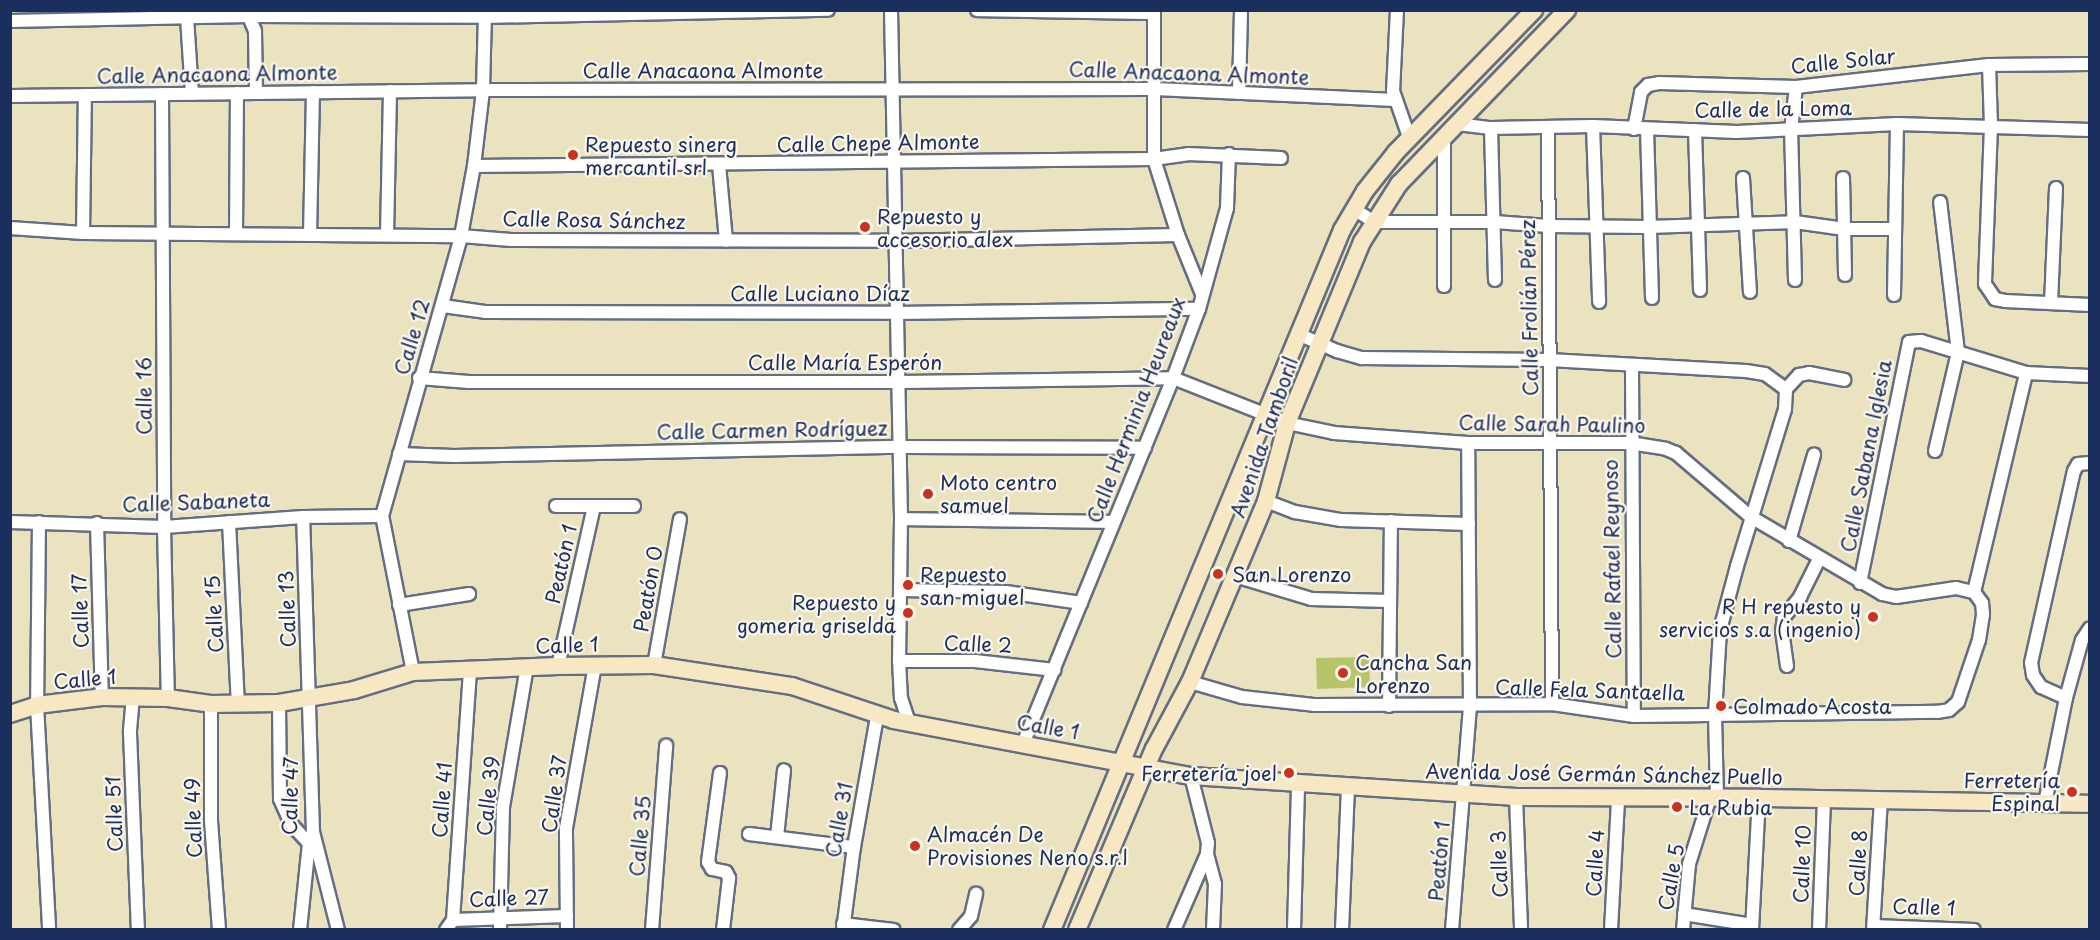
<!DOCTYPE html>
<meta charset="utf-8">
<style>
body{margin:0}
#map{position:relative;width:2100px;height:940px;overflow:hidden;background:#ebe2c0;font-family:"Playpen Sans",sans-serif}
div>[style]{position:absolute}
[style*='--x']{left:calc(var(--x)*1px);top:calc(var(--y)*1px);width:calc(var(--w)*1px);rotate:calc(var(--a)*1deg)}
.green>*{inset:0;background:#b7c568}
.roads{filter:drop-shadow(2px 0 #646e80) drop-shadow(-2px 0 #646e80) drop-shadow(0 2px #646e80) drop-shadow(0 -2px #646e80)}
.street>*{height:12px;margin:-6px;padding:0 6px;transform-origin:6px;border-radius:6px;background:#fff}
.secondary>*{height:16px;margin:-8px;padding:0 8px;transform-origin:8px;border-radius:8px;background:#f8e7c3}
.dots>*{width:16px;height:16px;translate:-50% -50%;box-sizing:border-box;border:3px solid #fbf7ec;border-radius:50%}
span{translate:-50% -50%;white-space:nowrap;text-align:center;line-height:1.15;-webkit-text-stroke:4.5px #fbf7ec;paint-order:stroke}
.street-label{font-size:20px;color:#1b2f5e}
.poi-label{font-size:20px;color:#1b2f5e}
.left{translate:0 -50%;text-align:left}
.right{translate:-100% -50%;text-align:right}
.frame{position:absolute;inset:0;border:12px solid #1b2f5e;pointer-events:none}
</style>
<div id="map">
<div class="green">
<div style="clip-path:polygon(1369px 657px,1370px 687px,1317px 689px,1316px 658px)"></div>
</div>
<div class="roads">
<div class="street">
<div style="--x:891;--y:10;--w:509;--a:88.87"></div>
<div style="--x:901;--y:519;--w:142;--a:90.8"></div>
<div style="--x:899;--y:661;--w:37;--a:87"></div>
<div style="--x:901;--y:698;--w:26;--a:72"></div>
<div style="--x:977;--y:10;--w:177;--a:1"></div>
<div style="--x:1154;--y:10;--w:149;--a:90"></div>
<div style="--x:1154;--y:159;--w:80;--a:72.5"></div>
<div style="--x:1178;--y:235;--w:64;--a:67.9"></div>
<div style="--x:1397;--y:10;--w:81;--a:92.8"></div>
<div style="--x:1393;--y:91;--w:49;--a:70.8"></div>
<div style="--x:247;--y:12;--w:21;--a:67"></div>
<div style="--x:255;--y:31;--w:62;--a:89.1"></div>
<div style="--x:187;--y:17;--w:77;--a:86.3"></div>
<div style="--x:10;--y:21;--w:239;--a:-1.2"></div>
<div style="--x:249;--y:16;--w:235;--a:0.2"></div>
<div style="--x:484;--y:17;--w:344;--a:-1.2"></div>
<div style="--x:1989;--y:65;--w:61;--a:88.1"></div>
<div style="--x:1991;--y:126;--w:158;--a:92.2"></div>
<div style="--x:1985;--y:284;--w:18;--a:56"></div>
<div style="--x:1995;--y:299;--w:10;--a:11"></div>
<div style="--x:2005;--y:301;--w:85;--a:2.7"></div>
<div style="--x:1239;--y:93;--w:83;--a:-88.6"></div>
<div style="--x:162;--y:94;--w:433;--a:89.7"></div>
<div style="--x:164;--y:527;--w:171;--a:88.7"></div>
<div style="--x:10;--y:96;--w:473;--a:-0.7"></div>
<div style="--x:483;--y:90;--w:672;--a:-0.09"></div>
<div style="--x:1155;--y:89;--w:240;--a:2.6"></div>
<div style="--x:1457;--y:124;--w:34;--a:7"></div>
<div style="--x:1491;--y:128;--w:102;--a:-1.1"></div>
<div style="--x:1593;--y:126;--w:144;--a:2.4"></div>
<div style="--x:1737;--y:132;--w:160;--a:-2.9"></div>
<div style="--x:1897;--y:124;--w:193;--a:1.8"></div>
<div style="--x:1593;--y:126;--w:176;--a:88"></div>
<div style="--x:1548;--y:127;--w:577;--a:89.6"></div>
<div style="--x:1491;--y:128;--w:152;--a:88.5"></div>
<div style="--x:1634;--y:129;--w:38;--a:-79"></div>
<div style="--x:1641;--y:92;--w:10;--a:-45"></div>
<div style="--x:1648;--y:85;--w:11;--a:-10"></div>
<div style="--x:1659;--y:83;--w:137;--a:1.7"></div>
<div style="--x:1796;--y:87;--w:194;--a:-6.5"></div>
<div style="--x:1989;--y:65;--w:101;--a:-0.6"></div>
<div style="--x:1647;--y:129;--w:169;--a:88.3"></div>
<div style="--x:1695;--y:130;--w:160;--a:88.2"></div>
<div style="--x:1444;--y:137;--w:149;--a:90"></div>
<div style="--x:719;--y:165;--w:76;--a:84.7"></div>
<div style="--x:474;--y:166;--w:680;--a:-0.59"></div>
<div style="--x:1154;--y:159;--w:34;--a:-8"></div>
<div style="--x:1188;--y:154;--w:93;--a:2.5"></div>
<div style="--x:1743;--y:178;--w:114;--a:86.5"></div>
<div style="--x:1843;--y:178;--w:97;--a:88.8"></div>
<div style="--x:1354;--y:209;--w:24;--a:33"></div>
<div style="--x:1374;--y:222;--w:121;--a:0"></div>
<div style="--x:1495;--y:222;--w:53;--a:4.3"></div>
<div style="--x:1548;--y:226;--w:100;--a:0.6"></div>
<div style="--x:1648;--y:227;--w:147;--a:-1.9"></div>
<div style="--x:1795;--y:222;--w:50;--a:8"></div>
<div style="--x:1845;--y:229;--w:49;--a:0"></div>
<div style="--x:10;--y:228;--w:73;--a:3.9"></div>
<div style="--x:83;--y:233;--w:378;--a:0.5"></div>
<div style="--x:461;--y:236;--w:50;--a:4.6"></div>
<div style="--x:511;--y:240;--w:385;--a:0.1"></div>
<div style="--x:896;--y:241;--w:282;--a:-1.2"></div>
<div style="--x:83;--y:233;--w:138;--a:-89.2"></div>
<div style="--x:236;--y:234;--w:141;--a:-89.6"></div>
<div style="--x:310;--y:235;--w:143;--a:-88.8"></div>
<div style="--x:387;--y:235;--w:144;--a:-88.8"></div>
<div style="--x:1795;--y:280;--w:150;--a:-91.5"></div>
<div style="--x:1791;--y:130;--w:43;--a:-83.4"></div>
<div style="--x:1894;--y:295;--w:171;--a:-89"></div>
<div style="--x:2051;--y:303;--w:115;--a:-87.5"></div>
<div style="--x:443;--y:306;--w:42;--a:8.1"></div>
<div style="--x:485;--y:312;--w:412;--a:0.1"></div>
<div style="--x:897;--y:313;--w:302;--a:-0.8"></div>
<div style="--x:1298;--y:334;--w:43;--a:23.6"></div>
<div style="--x:1337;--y:351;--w:26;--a:16"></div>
<div style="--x:1362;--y:358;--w:187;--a:0.6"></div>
<div style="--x:1549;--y:360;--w:197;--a:3.2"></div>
<div style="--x:1746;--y:371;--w:19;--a:9"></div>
<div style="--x:1765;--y:374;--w:26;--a:36"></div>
<div style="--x:1632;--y:366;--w:350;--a:89.7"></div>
<div style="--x:419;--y:378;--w:50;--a:4.6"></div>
<div style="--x:469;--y:382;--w:429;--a:0"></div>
<div style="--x:898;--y:382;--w:275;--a:-0.8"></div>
<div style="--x:1173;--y:378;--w:123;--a:21.5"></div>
<div style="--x:1287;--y:423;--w:48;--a:12"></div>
<div style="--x:1334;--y:433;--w:134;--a:4.3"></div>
<div style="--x:1468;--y:443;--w:162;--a:0"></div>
<div style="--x:1630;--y:443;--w:36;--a:9"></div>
<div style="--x:1666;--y:449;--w:11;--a:22"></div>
<div style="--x:1676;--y:453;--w:99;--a:40.5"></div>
<div style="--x:1751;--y:517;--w:152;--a:30.4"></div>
<div style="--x:1882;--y:594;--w:14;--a:12"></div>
<div style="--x:1896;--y:597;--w:61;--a:-8.5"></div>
<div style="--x:1956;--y:588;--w:18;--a:13"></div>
<div style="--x:1786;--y:389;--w:19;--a:-47"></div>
<div style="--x:1799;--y:375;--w:10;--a:-11"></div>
<div style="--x:1809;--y:373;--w:36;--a:11"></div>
<div style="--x:1935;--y:451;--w:102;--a:-76.9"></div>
<div style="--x:1958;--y:352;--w:151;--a:-96.8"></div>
<div style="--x:399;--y:454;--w:55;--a:2.1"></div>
<div style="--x:454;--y:456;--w:445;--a:-1.2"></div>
<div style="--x:899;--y:447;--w:246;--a:0.2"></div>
<div style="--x:1266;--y:501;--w:31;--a:21"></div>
<div style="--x:1295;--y:512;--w:47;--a:9.9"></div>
<div style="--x:1341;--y:520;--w:128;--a:1.8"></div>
<div style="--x:556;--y:506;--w:38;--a:0"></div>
<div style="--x:901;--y:519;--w:212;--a:0.8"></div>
<div style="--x:10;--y:522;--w:154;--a:1.9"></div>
<div style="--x:164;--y:527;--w:139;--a:-4.1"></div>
<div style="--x:303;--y:517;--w:79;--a:-0.7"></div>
<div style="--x:39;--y:522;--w:183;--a:90.6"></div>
<div style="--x:37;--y:705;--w:225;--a:86.9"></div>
<div style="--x:229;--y:522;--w:183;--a:87.2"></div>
<div style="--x:97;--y:523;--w:174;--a:88.4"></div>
<div style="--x:1789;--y:541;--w:90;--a:-73.8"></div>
<div style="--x:1235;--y:576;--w:79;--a:16.8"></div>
<div style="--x:1311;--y:599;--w:79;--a:1.5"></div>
<div style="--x:1860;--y:583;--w:246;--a:-78.5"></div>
<div style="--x:1909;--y:342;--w:12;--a:-5"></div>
<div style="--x:1921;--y:341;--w:110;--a:16.9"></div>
<div style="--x:2026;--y:373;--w:64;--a:2.7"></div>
<div style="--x:902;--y:590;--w:104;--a:1.1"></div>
<div style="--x:1006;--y:592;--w:76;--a:8.3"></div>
<div style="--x:399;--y:605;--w:71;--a:-8.9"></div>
<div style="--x:899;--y:661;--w:76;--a:0"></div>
<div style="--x:975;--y:661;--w:80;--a:6.5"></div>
<div style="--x:654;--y:665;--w:148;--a:-79.9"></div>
<div style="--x:558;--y:666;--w:164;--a:-77.3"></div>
<div style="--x:594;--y:506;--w:40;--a:0"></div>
<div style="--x:1787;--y:666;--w:35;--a:-98"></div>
<div style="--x:1782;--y:631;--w:14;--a:-82"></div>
<div style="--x:1784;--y:617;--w:26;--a:-51"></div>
<div style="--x:1800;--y:597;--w:42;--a:-63.4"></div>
<div style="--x:413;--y:672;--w:159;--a:-101.2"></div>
<div style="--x:382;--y:516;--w:291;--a:-74.2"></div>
<div style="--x:461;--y:236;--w:71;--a:-79.5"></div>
<div style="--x:474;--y:166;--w:77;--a:-83.2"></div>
<div style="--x:483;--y:90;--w:79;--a:-88.5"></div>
<div style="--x:1190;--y:682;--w:54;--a:16.1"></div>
<div style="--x:1242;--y:697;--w:72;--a:6.3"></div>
<div style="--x:1314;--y:705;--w:238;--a:-0.2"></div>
<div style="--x:1552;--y:704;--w:83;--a:8.3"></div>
<div style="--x:1634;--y:716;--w:303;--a:-0.8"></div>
<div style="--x:1937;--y:712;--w:12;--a:-9"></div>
<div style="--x:1949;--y:710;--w:12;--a:-42"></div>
<div style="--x:1958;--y:702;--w:65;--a:-71.3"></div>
<div style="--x:1979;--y:640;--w:26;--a:-81"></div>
<div style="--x:1983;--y:614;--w:11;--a:-95"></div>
<div style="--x:1982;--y:603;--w:14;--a:-126"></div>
<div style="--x:1974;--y:592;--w:225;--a:-76.6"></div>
<div style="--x:133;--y:696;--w:37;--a:95"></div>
<div style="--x:130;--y:733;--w:197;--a:87.7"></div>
<div style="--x:2066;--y:698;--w:27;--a:-156"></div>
<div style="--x:2041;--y:687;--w:14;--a:-124"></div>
<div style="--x:2033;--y:675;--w:12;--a:-99"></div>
<div style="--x:2031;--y:663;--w:197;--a:-77.4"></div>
<div style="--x:2074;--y:471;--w:8;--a:-60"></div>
<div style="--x:2078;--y:464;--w:12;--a:-5"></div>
<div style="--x:279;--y:703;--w:96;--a:89.4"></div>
<div style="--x:280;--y:799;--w:27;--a:66"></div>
<div style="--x:291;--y:824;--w:26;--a:47"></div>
<div style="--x:211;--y:704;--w:117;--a:90"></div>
<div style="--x:211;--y:821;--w:109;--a:85.8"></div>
<div style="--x:1389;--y:706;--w:185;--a:-89.4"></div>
<div style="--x:1023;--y:744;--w:396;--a:-67.7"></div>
<div style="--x:1173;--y:378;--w:74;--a:-69.4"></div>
<div style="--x:1199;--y:309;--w:105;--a:-74.5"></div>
<div style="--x:1227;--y:208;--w:54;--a:-87.9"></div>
<div style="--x:720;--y:773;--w:90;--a:97.7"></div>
<div style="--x:708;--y:862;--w:8;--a:60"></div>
<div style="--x:712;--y:869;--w:14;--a:12"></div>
<div style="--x:726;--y:872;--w:7;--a:63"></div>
<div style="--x:729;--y:878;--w:52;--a:96.6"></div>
<div style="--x:1516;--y:797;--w:133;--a:87.8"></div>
<div style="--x:1717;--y:797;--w:83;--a:-91.4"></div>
<div style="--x:1715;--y:714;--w:84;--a:-86.6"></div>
<div style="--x:1720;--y:630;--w:66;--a:-75.1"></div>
<div style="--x:1737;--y:566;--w:164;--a:-73"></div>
<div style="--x:1785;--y:409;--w:20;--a:-87"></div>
<div style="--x:2045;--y:803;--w:107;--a:-78.7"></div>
<div style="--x:2066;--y:698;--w:60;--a:-74.6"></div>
<div style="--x:2082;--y:640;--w:14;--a:-56"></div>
<div style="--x:313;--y:832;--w:101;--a:75.7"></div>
<div style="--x:749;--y:834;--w:106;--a:7.1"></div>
<div style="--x:777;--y:837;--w:67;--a:-84"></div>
<div style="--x:1207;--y:854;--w:31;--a:75"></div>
<div style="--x:1215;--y:884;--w:46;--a:92.5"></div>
<div style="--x:1684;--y:914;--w:69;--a:9.2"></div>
<div style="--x:453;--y:920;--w:114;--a:-2"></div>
<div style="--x:843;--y:924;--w:51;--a:6.7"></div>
<div style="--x:1874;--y:926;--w:100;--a:2.3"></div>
<div style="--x:300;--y:930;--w:87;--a:-84.1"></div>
<div style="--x:309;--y:843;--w:12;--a:-70"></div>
<div style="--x:313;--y:832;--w:315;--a:-91.8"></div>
<div style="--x:446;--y:930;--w:12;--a:-55"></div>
<div style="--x:453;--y:920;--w:251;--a:-86.1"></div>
<div style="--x:500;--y:930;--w:123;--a:-88.6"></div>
<div style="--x:503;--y:807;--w:142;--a:-80.3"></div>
<div style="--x:567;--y:930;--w:102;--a:-90.6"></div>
<div style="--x:566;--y:828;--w:166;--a:-79.9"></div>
<div style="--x:652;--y:930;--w:185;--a:-85.6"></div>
<div style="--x:843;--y:930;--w:84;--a:-82.5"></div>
<div style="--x:854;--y:847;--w:132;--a:-80"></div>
<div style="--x:959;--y:930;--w:18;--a:-49"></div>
<div style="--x:971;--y:916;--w:23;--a:-77"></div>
<div style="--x:1174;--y:930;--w:83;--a:-66.5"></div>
<div style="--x:1207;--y:854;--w:11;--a:-85"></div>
<div style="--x:1208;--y:843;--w:69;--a:-104.2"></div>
<div style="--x:1294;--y:930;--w:145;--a:-88.4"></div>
<div style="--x:1342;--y:930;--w:142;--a:-87.6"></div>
<div style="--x:1452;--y:930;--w:225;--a:-85.4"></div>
<div style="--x:1470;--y:706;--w:263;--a:-90.4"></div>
<div style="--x:1611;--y:930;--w:131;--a:-86.9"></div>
<div style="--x:1683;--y:930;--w:66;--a:-84.8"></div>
<div style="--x:1689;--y:864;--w:70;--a:-72.6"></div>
<div style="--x:1752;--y:930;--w:132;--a:-87"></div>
<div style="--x:1819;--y:930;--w:131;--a:-87.8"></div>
<div style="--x:1873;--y:930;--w:131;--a:-86.5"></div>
</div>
<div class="secondary">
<div style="--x:10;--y:714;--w:28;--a:-18"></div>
<div style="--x:37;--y:705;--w:65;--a:-7"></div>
<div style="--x:102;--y:697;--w:66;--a:0.9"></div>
<div style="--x:168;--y:698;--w:43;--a:7.9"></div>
<div style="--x:211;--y:704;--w:68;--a:-0.8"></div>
<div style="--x:279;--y:703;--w:76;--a:-9.8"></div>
<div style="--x:354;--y:690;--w:62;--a:-17"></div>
<div style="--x:413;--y:672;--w:145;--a:-2.4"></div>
<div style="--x:558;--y:666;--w:96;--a:-0.6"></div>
<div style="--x:654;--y:665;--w:140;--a:8.7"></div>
<div style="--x:792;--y:686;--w:108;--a:18.4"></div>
<div style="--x:894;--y:720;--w:302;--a:10.7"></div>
<div style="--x:1191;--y:776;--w:326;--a:3.7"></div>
<div style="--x:1516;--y:797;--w:243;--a:0.2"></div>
<div style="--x:1759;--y:798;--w:331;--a:1"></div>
<div style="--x:1052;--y:930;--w:758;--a:-67.5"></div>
<div style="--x:1342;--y:230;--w:45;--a:-59.5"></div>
<div style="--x:1365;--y:191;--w:50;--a:-51.5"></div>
<div style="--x:1396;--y:152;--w:198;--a:-45.8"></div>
<div style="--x:1077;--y:930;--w:197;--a:-67"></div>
<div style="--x:1154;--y:749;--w:76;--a:-61.8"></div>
<div style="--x:1190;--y:682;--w:196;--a:-67.2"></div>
<div style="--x:1266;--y:501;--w:81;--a:-74.9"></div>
<div style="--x:1287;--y:423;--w:196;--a:-67.5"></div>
<div style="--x:1362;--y:242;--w:69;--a:-57.5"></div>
<div style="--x:1399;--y:184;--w:242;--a:-46"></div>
</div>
</div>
<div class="dots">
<div style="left:573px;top:155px;background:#c8321e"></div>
<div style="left:865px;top:227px;background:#c8321e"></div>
<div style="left:928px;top:494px;background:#c8321e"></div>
<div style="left:1218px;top:574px;background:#c8321e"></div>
<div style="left:908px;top:585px;background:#c8321e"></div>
<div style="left:908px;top:613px;background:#c8321e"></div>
<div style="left:1873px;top:617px;background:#c8321e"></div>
<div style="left:1343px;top:673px;background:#c8321e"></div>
<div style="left:1721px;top:706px;background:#c8321e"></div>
<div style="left:1289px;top:773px;background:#c8321e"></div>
<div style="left:2072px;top:792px;background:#c8321e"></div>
<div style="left:1677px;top:807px;background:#c8321e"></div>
<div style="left:915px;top:846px;background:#c8321e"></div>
</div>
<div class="street-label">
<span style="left:1843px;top:61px;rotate:-6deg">Calle Solar</span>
<span style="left:703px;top:70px">Calle Anacaona Almonte</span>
<span style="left:1189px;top:73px;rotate:2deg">Calle Anacaona Almonte</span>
<span style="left:217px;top:74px;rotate:-1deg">Calle Anacaona Almonte</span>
<span style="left:1773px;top:109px;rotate:-1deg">Calle de la Loma</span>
<span style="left:878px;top:143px;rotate:-1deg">Calle Chepe Almonte</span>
<span style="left:594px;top:220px;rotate:1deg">Calle Rosa Sánchez</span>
<span style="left:820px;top:293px">Calle Luciano Díaz</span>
<span style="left:1529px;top:308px;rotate:-91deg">Calle Frolián Pérez</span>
<span style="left:412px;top:337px;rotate:-73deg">Calle 12</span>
<span style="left:845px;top:362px">Calle María Esperón</span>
<span style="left:144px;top:396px;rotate:-90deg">Calle 16</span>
<span style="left:1136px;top:410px;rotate:-69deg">Calle Herminia Heureaux</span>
<span style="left:1552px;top:424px;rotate:1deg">Calle Sarah Paulino</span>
<span style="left:772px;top:430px;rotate:-1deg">Calle Carmen Rodríguez</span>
<span style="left:1264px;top:437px;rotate:-71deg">Avenida Tamboril</span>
<span style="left:1866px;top:456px;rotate:-79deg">Calle Sabana Iglesia</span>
<span style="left:196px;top:502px;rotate:-2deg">Calle Sabaneta</span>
<span style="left:1612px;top:559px;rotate:-91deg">Calle Rafael Reynoso</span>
<span style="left:561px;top:564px;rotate:-77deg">Peatón 1</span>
<span style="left:648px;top:589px;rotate:-80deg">Peatón 0</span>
<span style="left:287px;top:609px;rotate:-92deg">Calle 13</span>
<span style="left:80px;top:611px;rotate:-92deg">Calle 17</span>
<span style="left:214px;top:614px;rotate:-93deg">Calle 15</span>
<span style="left:978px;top:644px;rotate:2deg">Calle 2</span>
<span style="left:567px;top:645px;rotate:-2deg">Calle 1</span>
<span style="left:85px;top:679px;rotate:-5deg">Calle 1</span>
<span style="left:1590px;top:690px;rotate:2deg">Calle Fela Santaella</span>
<span style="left:1048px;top:727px;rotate:10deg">Calle 1</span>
<span style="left:1604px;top:774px;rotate:1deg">Avenida José Germán Sánchez Puello</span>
<span style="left:554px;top:794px;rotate:-82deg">Calle 37</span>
<span style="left:290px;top:796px;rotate:-89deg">Calle 47</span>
<span style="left:488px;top:796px;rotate:-84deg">Calle 39</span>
<span style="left:442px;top:800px;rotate:-86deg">Calle 41</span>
<span style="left:114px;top:814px;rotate:-92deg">Calle 51</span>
<span style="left:193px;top:818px;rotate:-92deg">Calle 49</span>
<span style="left:839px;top:820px;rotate:-80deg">Calle 31</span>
<span style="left:640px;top:836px;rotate:-85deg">Calle 35</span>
<span style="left:1439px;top:861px;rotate:-85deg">Peatón 1</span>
<span style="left:1595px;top:863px;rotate:-87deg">Calle 4</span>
<span style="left:1858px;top:863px;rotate:-87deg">Calle 8</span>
<span style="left:1499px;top:864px;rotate:-92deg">Calle 3</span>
<span style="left:1802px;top:864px;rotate:-88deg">Calle 10</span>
<span style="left:1671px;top:877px;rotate:-80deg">Calle 5</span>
<span style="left:509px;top:898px;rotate:-2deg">Calle 27</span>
<span style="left:1924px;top:907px;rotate:2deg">Calle 1</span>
</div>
<div class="poi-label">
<span class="left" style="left:585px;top:156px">Repuesto sinerg<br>mercantil srl</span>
<span class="left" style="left:877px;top:228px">Repuesto y<br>accesorio alex</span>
<span class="left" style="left:940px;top:494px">Moto centro<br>samuel</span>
<span class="left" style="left:920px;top:586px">Repuesto<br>san miguel</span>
<span class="left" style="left:1232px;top:574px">San Lorenzo</span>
<span class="right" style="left:896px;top:614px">Repuesto y<br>gomeria griselda</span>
<span class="right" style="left:1861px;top:618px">R H repuesto y<br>servicios s.a (ingenio)</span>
<span class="left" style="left:1355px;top:674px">Cancha San<br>Lorenzo</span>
<span class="left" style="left:1733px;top:706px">Colmado Acosta</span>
<span class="right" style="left:1277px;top:773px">Ferretería joel</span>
<span class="right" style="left:2060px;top:792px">Ferretería<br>Espinal</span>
<span class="left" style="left:1689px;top:807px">La Rubia</span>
<span class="left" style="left:927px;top:846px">Almacén De<br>Provisiones Neno s.r.l</span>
</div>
<div class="frame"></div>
</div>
